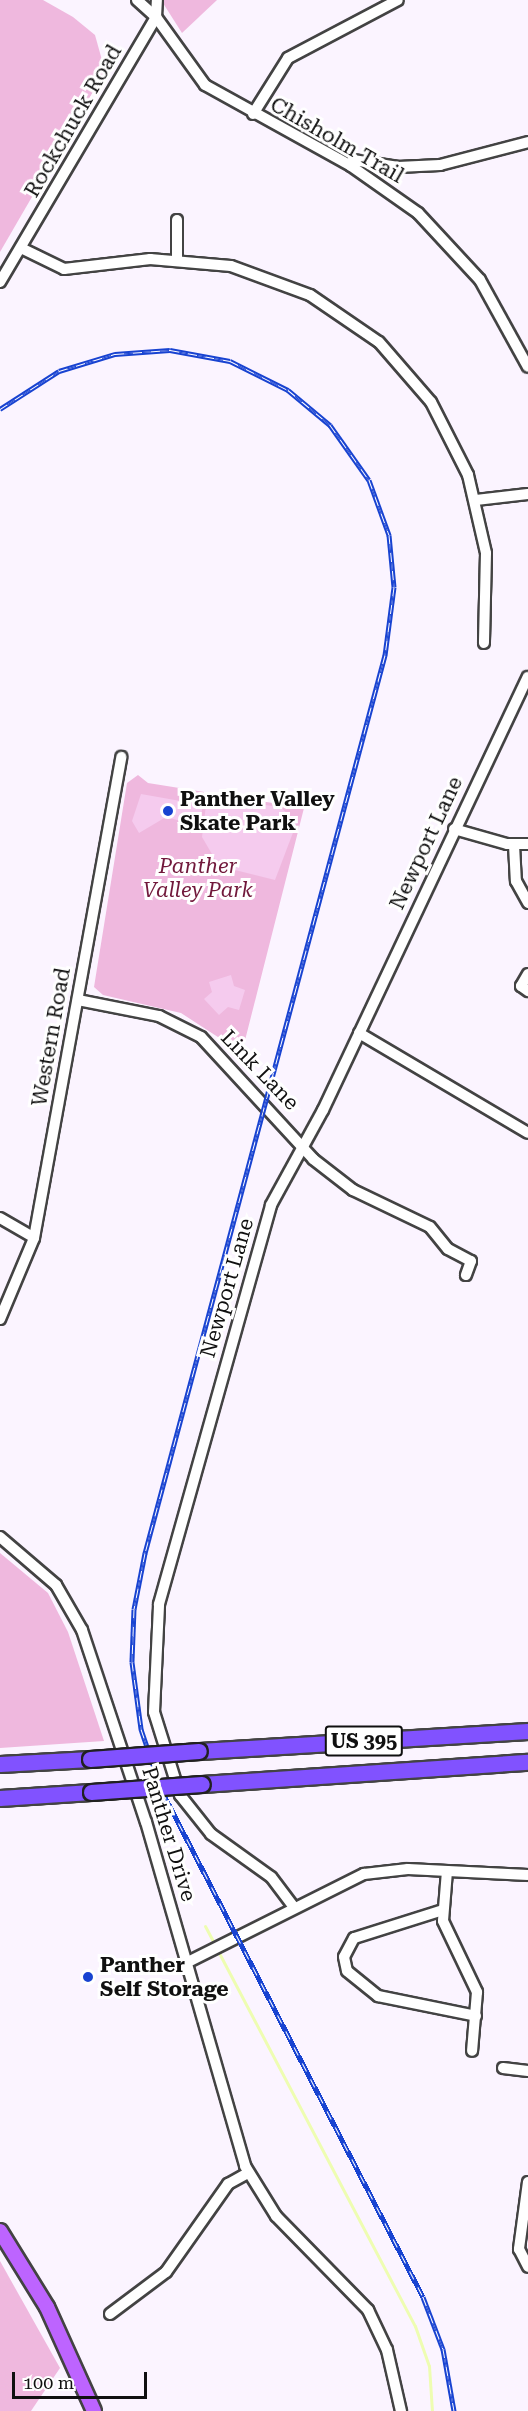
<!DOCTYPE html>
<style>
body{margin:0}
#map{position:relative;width:528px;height:2411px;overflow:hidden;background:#fbf4ff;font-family:"Roboto Serif",serif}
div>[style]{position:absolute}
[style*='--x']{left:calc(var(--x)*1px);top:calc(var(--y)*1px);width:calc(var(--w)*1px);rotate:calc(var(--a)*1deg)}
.green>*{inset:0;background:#efb8de}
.pitch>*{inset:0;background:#f5cbee}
.stream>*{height:3px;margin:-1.5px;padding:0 1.5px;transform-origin:1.5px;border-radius:1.5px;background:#eefdb2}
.roads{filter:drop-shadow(2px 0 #434343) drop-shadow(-2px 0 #434343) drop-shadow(0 2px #434343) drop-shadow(0 -2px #434343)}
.minor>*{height:10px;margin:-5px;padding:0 5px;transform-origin:5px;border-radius:5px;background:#fff}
.major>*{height:14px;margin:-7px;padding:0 7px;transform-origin:7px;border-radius:7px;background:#bd64ff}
.highway>*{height:15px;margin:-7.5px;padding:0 7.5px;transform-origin:7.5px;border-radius:7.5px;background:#8152ff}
.rail>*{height:5px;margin-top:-2.5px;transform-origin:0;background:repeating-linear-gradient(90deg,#fff 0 9px,#1843d1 0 18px);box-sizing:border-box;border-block:2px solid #1843d1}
.bridges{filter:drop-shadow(2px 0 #212121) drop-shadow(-2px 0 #212121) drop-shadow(0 2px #212121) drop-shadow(0 -2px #212121)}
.highway-bridge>*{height:15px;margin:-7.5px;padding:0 7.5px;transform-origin:7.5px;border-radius:7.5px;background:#8152ff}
.dots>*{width:16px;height:16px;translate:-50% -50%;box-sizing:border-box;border:3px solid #fff;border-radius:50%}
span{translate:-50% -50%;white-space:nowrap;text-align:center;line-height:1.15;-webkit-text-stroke:6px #fff;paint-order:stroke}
.shield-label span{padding:2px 4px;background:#fff;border:2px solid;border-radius:4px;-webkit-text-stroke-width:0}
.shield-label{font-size:20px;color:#101010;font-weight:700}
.street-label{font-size:21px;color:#101010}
.poi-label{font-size:21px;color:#101010;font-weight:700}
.left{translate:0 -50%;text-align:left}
.park-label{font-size:21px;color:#71183b;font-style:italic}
.scale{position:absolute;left:12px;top:2372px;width:135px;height:27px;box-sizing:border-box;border:3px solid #101010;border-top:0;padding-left:8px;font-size:18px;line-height:21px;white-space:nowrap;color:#101010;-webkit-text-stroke:4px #fff;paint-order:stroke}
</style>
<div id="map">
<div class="green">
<div style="clip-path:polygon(0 0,43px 0,73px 17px,95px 35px,105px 71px,0 252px)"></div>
<div style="clip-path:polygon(161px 0,217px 0,182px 33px)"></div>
<div style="clip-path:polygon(138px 775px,148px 783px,304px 808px,240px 1060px,221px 1039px,181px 1013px,103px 995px,94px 987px,127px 783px)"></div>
<div style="clip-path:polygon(0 1553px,48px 1593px,68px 1632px,104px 1741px,0 1748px)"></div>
<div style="clip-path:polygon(0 2261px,60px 2368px,31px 2411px,0 2411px)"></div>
</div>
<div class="pitch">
<div style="clip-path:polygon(141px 794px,203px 805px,199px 826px,166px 817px,139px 833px,132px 821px)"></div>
<div style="clip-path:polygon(207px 797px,280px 807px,297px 822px,275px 880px,219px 866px,202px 837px)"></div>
<div style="clip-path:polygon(231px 975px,234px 986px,245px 990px,239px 1010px,228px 1007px,219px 1015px,204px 999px,212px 992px,209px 982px)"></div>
</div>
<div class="stream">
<div style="--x:205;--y:1926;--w:21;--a:62"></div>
<div style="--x:218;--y:1951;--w:424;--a:62.3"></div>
<div style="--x:415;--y:2326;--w:42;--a:70.7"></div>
<div style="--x:429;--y:2366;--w:45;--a:86.2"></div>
</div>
<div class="roads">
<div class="minor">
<div style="--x:137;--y:0;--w:25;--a:42"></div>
<div style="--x:156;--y:17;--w:84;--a:54.2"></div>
<div style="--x:205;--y:85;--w:167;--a:29"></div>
<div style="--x:351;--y:166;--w:82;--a:35"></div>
<div style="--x:418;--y:213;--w:91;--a:47.2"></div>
<div style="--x:480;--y:280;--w:99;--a:61.1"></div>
<div style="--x:253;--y:114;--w:66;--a:-58"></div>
<div style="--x:288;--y:58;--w:124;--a:-27.8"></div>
<div style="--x:351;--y:166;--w:6;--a:-72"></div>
<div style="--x:353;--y:160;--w:46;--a:8.8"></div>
<div style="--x:398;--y:167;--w:42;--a:-2.7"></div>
<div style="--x:440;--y:165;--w:91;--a:-14.6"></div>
<div style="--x:21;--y:248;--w:48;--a:26"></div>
<div style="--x:64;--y:269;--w:87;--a:-6.6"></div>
<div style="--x:150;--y:259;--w:81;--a:4.9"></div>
<div style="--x:231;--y:266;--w:84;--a:20.2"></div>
<div style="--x:310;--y:295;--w:83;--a:34.3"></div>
<div style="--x:379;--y:342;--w:79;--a:49.1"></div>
<div style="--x:431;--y:402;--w:82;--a:63.1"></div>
<div style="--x:468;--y:475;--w:80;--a:77"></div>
<div style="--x:486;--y:553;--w:90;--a:91.3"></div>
<div style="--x:177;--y:259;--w:39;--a:-90"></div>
<div style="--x:0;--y:282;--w:308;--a:-59.5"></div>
<div style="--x:156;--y:17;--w:17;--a:-87"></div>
<div style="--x:476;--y:500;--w:52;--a:-6.6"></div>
<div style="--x:454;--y:829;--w:55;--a:15.8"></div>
<div style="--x:507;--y:844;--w:21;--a:0"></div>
<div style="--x:514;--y:845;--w:36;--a:87"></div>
<div style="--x:516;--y:881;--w:25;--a:61"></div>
<div style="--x:528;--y:974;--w:14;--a:120"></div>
<div style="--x:521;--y:986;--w:9;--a:36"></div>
<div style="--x:78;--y:1000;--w:83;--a:11.2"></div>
<div style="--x:159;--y:1016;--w:47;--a:26.6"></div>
<div style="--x:201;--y:1037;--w:166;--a:47.4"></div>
<div style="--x:313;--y:1159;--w:51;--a:37.8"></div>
<div style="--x:353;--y:1190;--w:85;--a:25.7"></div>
<div style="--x:430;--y:1227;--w:28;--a:51"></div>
<div style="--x:448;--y:1249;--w:26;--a:28"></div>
<div style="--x:471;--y:1261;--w:15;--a:110"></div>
<div style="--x:359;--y:1033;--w:196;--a:30.6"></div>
<div style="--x:0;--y:1218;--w:39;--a:30"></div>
<div style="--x:0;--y:1319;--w:88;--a:-67.2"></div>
<div style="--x:34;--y:1238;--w:489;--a:-79.7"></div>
<div style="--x:0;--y:1537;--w:74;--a:40.6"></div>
<div style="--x:56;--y:1585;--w:52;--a:60"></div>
<div style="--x:82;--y:1630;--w:202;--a:71.6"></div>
<div style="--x:146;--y:1822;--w:358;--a:73.9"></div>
<div style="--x:245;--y:2166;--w:59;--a:58.2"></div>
<div style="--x:276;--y:2216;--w:132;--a:45.6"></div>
<div style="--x:368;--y:2310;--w:44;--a:64.6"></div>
<div style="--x:387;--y:2350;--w:63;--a:77.1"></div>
<div style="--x:447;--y:1871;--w:50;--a:94.6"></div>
<div style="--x:443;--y:1921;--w:79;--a:64.4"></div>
<div style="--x:477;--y:1992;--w:59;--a:94.8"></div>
<div style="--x:293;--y:1906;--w:36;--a:-127"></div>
<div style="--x:271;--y:1877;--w:74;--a:-144.4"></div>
<div style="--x:211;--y:1834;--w:50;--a:-128.5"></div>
<div style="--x:180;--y:1795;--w:87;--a:-107.4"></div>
<div style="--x:154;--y:1712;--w:108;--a:-87.3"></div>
<div style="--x:159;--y:1604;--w:414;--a:-74.3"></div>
<div style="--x:271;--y:1205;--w:108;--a:-61.3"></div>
<div style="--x:323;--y:1110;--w:479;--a:-64.7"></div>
<div style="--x:443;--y:1910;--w:93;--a:162.5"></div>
<div style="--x:354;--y:1938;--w:21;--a:118"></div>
<div style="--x:344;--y:1957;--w:14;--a:78"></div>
<div style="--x:347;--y:1971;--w:40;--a:39"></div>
<div style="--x:378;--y:1996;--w:100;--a:11.5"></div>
<div style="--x:188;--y:1962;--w:197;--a:-26.6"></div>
<div style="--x:364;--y:1874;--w:44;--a:-6.5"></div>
<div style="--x:408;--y:1869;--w:120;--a:2.9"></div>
<div style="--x:503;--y:2068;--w:25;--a:7"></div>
<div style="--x:528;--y:2182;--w:68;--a:97.7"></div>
<div style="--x:519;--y:2249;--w:20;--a:63"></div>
<div style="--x:110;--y:2314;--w:70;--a:-36.9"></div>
<div style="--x:166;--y:2272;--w:108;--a:-54.8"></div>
<div style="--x:228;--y:2184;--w:23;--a:-29"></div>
</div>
<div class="major">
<div style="--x:0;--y:2231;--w:89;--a:58.3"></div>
<div style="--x:47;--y:2307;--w:114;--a:65.7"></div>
</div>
<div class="highway">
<div style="--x:199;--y:1751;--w:330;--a:-3.5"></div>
<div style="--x:0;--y:1764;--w:90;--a:-3.2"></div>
<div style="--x:202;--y:1784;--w:327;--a:-3.9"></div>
<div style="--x:0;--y:1798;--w:91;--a:-3.8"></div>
</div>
</div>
<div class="rail">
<div style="--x:0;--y:409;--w:70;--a:-32.8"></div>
<div style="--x:59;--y:371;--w:59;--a:-16.9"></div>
<div style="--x:115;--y:354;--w:55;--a:-4.2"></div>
<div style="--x:170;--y:350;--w:61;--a:10.4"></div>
<div style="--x:230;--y:361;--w:65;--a:26.6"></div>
<div style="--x:288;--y:390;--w:55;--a:39.8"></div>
<div style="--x:330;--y:425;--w:67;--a:54.7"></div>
<div style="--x:369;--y:480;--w:59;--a:70"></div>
<div style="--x:389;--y:535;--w:52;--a:84.5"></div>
<div style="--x:394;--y:587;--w:69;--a:97.5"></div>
<div style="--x:385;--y:655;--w:930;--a:104.96"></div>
<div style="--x:145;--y:1553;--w:57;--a:101.1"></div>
<div style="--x:134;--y:1609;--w:53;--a:92.2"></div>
<div style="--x:132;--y:1662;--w:68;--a:82.3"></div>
<div style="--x:141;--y:1729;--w:65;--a:71.3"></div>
<div style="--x:162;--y:1791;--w:569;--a:62.71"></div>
<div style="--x:423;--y:2297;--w:56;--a:69"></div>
<div style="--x:443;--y:2349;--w:63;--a:79.9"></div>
</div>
<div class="bridges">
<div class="highway-bridge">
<div style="--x:90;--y:1759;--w:109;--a:-4.2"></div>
<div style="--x:91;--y:1792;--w:111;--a:-4.1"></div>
</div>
</div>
<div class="dots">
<div style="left:168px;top:811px;background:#1843d1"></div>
<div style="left:88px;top:1977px;background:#1843d1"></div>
</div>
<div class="shield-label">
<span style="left:364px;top:1741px">US 395</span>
</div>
<div class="street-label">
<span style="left:73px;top:121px;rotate:-60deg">Rockchuck Road</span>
<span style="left:337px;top:140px;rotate:30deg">Chisholm Trail</span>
<span style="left:426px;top:843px;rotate:-65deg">Newport Lane</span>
<span style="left:51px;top:1037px;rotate:-80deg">Western Road</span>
<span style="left:260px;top:1070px;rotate:46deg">Link Lane</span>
<span style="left:227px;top:1288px;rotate:-74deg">Newport Lane</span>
<span style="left:169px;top:1834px;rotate:73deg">Panther Drive</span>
</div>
<div class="poi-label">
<span class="left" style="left:180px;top:811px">Panther Valley<br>Skate Park</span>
<span class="left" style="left:100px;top:1977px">Panther<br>Self Storage</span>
</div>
<div class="park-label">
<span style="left:198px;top:878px">Panther<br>Valley Park</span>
</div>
<div class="scale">100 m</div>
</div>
